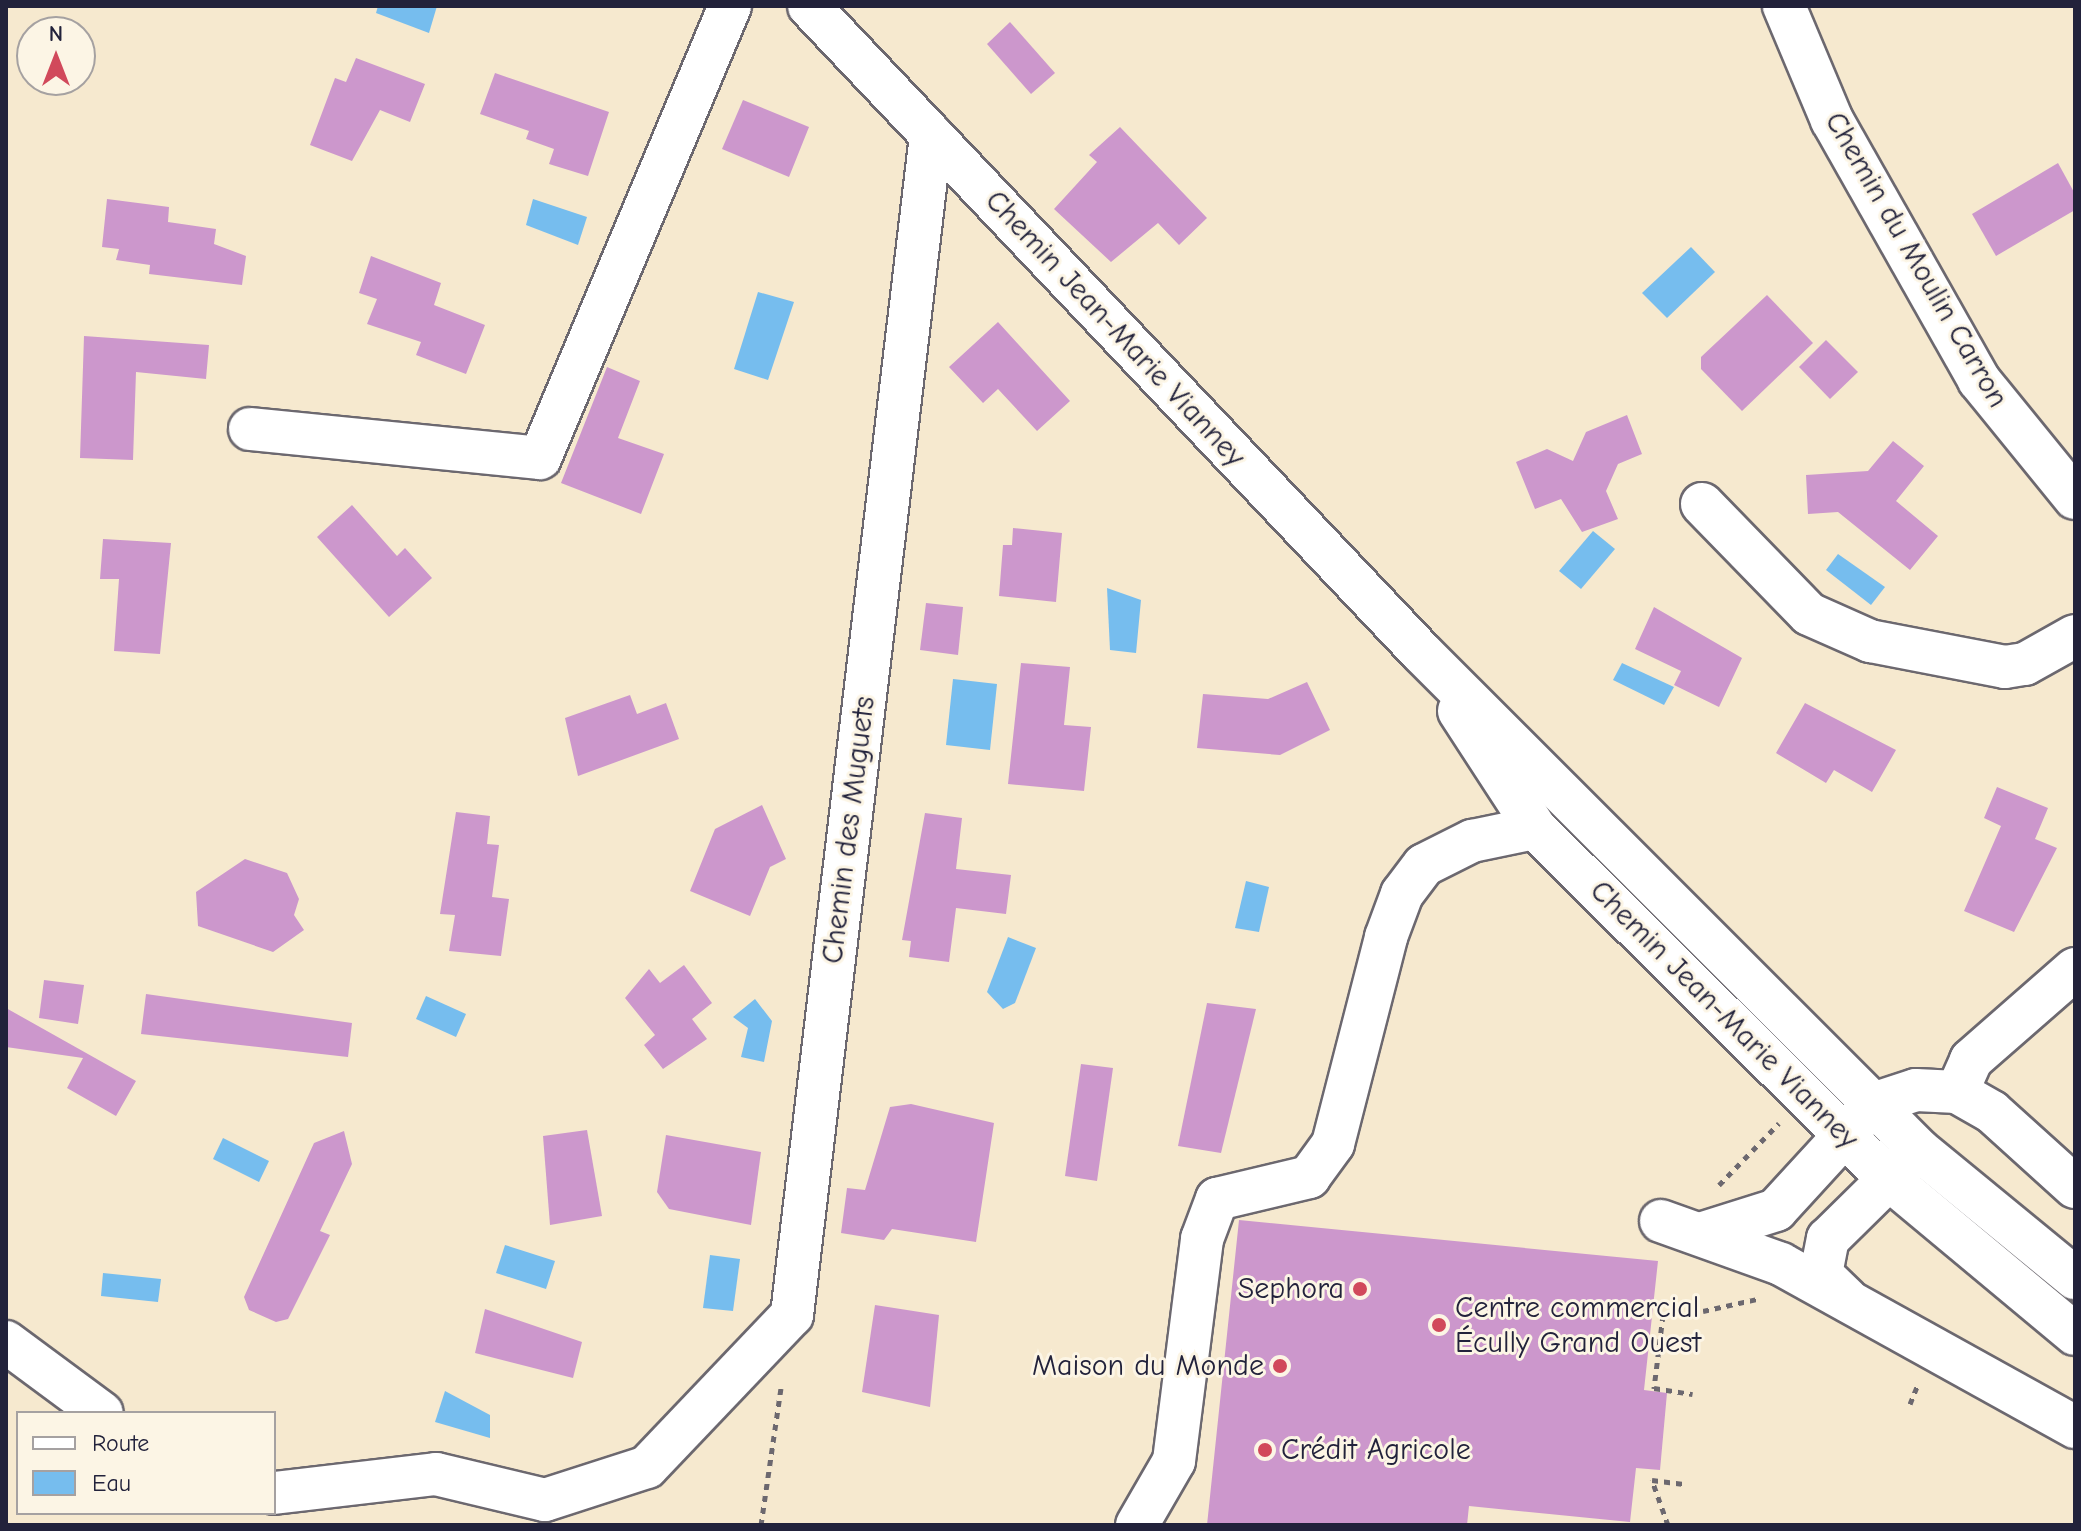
<!DOCTYPE html>
<meta charset="utf-8">
<style>
body{margin:0}
#map{position:relative;width:2081px;height:1531px;overflow:hidden;background:#f6e9cf;font-family:"Comic Neue",sans-serif}
div>[style]{position:absolute}
[style*='--x']{left:calc(var(--x)*1px);top:calc(var(--y)*1px);width:calc(var(--w)*1px);rotate:calc(var(--a)*1deg)}
.water>*{inset:0;background:#76bdee}
.building>*{inset:0;background:#cc97cc}
.path>*{height:5px;margin-top:-2.5px;transform-origin:0;background:repeating-linear-gradient(90deg,#6c686f 0 6px,transparent 0 12px)}
.roads{filter:drop-shadow(2px 0 #6c686f) drop-shadow(-2px 0 #6c686f) drop-shadow(0 2px #6c686f) drop-shadow(0 -2px #6c686f)}
.minor>*{height:42px;margin:-21px;padding:0 21px;transform-origin:21px;border-radius:21px;background:#fff}
.dots>*{width:22px;height:22px;translate:-50% -50%;box-sizing:border-box;border:4px solid #fcf5e5;border-radius:50%}
span{translate:-50% -50%;white-space:nowrap;text-align:center;line-height:1.15;-webkit-text-stroke:6px #fcf5e5;paint-order:stroke}
.street-label{font-size:30px;color:#22223b}
.poi-label{font-size:30px;color:#22223b}
.right{translate:-100% -50%;text-align:right}
.left{translate:0 -50%;text-align:left}
.frame{position:absolute;inset:0;border:8px solid #22223b;pointer-events:none}
.legend{position:absolute;left:16px;top:1411px;width:260px;height:104px;box-sizing:border-box;background:#fcf5e5;border:2px solid #a5a1a1;margin:0;padding:10px 14px;list-style:none;font-size:24px;color:#22223b}
.legend li{display:flex;align-items:center;gap:16px;height:40px}
.legend b{width:40px;border:2px solid #a5a1a1}
.north{position:absolute;left:16px;top:16px;width:80px;height:80px;box-sizing:border-box;background:#fcf5e5;border:2px solid #a5a1a1;border-radius:50%;rotate:0deg;font-size:22px;font-weight:700;line-height:32px;text-align:center;color:#22223b}
.north::after{content:'';display:block;margin:auto;width:28px;height:36px;background:#d1495b;clip-path:polygon(50% 0,100% 100%,50% 72%,0 100%)}
</style>
<div id="map">
<div class="water">
<div style="clip-path:polygon(378px 6px,437px 6px,429px 33px,376px 13px)"></div>
<div style="clip-path:polygon(533px 199px,587px 217px,578px 245px,526px 225px)"></div>
<div style="clip-path:polygon(1691px 247px,1715px 272px,1667px 318px,1642px 293px)"></div>
<div style="clip-path:polygon(758px 292px,794px 302px,768px 380px,734px 369px)"></div>
<div style="clip-path:polygon(1593px 531px,1615px 549px,1581px 589px,1559px 571px)"></div>
<div style="clip-path:polygon(1838px 554px,1885px 587px,1871px 605px,1826px 570px)"></div>
<div style="clip-path:polygon(1107px 588px,1141px 600px,1136px 653px,1110px 650px)"></div>
<div style="clip-path:polygon(1622px 663px,1674px 687px,1664px 705px,1613px 680px)"></div>
<div style="clip-path:polygon(953px 679px,997px 684px,990px 750px,946px 745px)"></div>
<div style="clip-path:polygon(1246px 881px,1269px 887px,1259px 932px,1235px 928px)"></div>
<div style="clip-path:polygon(1008px 937px,1036px 948px,1015px 1003px,1003px 1009px,987px 992px)"></div>
<div style="clip-path:polygon(426px 996px,466px 1014px,456px 1037px,416px 1019px)"></div>
<div style="clip-path:polygon(755px 999px,772px 1021px,764px 1062px,741px 1057px,748px 1028px,733px 1017px)"></div>
<div style="clip-path:polygon(223px 1138px,269px 1161px,259px 1182px,213px 1159px)"></div>
<div style="clip-path:polygon(505px 1245px,555px 1261px,546px 1289px,496px 1273px)"></div>
<div style="clip-path:polygon(710px 1255px,740px 1259px,733px 1311px,703px 1308px)"></div>
<div style="clip-path:polygon(103px 1273px,161px 1279px,158px 1302px,101px 1296px)"></div>
<div style="clip-path:polygon(445px 1391px,490px 1415px,490px 1438px,435px 1422px)"></div>
</div>
<div class="building">
<div style="clip-path:polygon(1010px 22px,1055px 73px,1031px 94px,987px 44px)"></div>
<div style="clip-path:polygon(356px 58px,425px 84px,410px 122px,380px 110px,352px 161px,310px 145px,335px 78px,346px 82px)"></div>
<div style="clip-path:polygon(495px 73px,609px 112px,588px 176px,549px 164px,554px 149px,526px 139px,529px 131px,480px 114px)"></div>
<div style="clip-path:polygon(743px 100px,809px 127px,789px 177px,722px 149px)"></div>
<div style="clip-path:polygon(1120px 127px,1207px 218px,1179px 245px,1158px 223px,1111px 262px,1054px 209px,1097px 162px,1089px 155px)"></div>
<div style="clip-path:polygon(2058px 163px,2075px 194px,2075px 210px,1996px 256px,1972px 214px)"></div>
<div style="clip-path:polygon(107px 199px,169px 207px,168px 222px,216px 229px,214px 244px,246px 256px,242px 285px,149px 274px,150px 265px,116px 260px,119px 249px,102px 247px)"></div>
<div style="clip-path:polygon(371px 256px,441px 283px,434px 305px,485px 325px,466px 374px,416px 355px,421px 342px,367px 324px,377px 299px,359px 293px)"></div>
<div style="clip-path:polygon(1767px 295px,1813px 343px,1742px 411px,1701px 369px,1701px 357px)"></div>
<div style="clip-path:polygon(998px 322px,1070px 401px,1037px 431px,998px 389px,983px 403px,949px 367px)"></div>
<div style="clip-path:polygon(84px 336px,209px 345px,206px 379px,136px 372px,133px 460px,80px 458px)"></div>
<div style="clip-path:polygon(1826px 340px,1858px 372px,1830px 399px,1799px 367px)"></div>
<div style="clip-path:polygon(607px 367px,640px 381px,618px 438px,664px 454px,641px 514px,561px 483px)"></div>
<div style="clip-path:polygon(1627px 415px,1642px 454px,1618px 464px,1606px 491px,1618px 519px,1582px 532px,1561px 499px,1535px 509px,1516px 462px,1547px 449px,1573px 461px,1586px 432px)"></div>
<div style="clip-path:polygon(1893px 441px,1924px 466px,1896px 501px,1938px 536px,1910px 570px,1838px 512px,1808px 514px,1806px 475px,1868px 471px)"></div>
<div style="clip-path:polygon(352px 505px,397px 556px,405px 548px,432px 578px,389px 617px,317px 537px)"></div>
<div style="clip-path:polygon(1013px 528px,1062px 533px,1056px 602px,999px 596px,1003px 545px,1012px 545px)"></div>
<div style="clip-path:polygon(103px 539px,171px 543px,160px 654px,114px 651px,119px 579px,100px 579px)"></div>
<div style="clip-path:polygon(926px 603px,963px 607px,958px 655px,920px 650px)"></div>
<div style="clip-path:polygon(1654px 607px,1742px 658px,1719px 707px,1674px 685px,1681px 671px,1635px 649px)"></div>
<div style="clip-path:polygon(1021px 663px,1070px 667px,1064px 725px,1091px 727px,1084px 791px,1008px 784px)"></div>
<div style="clip-path:polygon(1307px 682px,1330px 730px,1280px 755px,1197px 748px,1203px 694px,1268px 699px)"></div>
<div style="clip-path:polygon(630px 695px,637px 714px,666px 703px,679px 739px,578px 776px,565px 718px)"></div>
<div style="clip-path:polygon(1805px 703px,1896px 750px,1872px 792px,1834px 770px,1826px 783px,1776px 753px)"></div>
<div style="clip-path:polygon(1997px 787px,2048px 808px,2035px 839px,2057px 848px,2014px 932px,1964px 911px,2001px 826px,1984px 818px)"></div>
<div style="clip-path:polygon(762px 805px,786px 859px,770px 867px,750px 916px,690px 891px,715px 829px)"></div>
<div style="clip-path:polygon(456px 812px,490px 816px,487px 844px,499px 845px,492px 897px,509px 899px,501px 956px,449px 951px,455px 915px,440px 914px)"></div>
<div style="clip-path:polygon(925px 813px,962px 818px,956px 869px,1011px 875px,1006px 914px,956px 908px,949px 962px,909px 957px,911px 941px,902px 940px)"></div>
<div style="clip-path:polygon(245px 859px,287px 873px,299px 899px,294px 915px,304px 930px,273px 952px,198px 926px,196px 892px)"></div>
<div style="clip-path:polygon(684px 965px,712px 1003px,692px 1019px,707px 1039px,663px 1069px,644px 1045px,655px 1035px,625px 998px,649px 969px,660px 983px)"></div>
<div style="clip-path:polygon(44px 980px,84px 985px,78px 1024px,39px 1018px)"></div>
<div style="clip-path:polygon(146px 994px,352px 1023px,348px 1057px,141px 1034px)"></div>
<div style="clip-path:polygon(1207px 1003px,1256px 1009px,1221px 1153px,1178px 1146px)"></div>
<div style="clip-path:polygon(6px 1008px,136px 1081px,116px 1116px,67px 1088px,83px 1058px,6px 1047px)"></div>
<div style="clip-path:polygon(1081px 1064px,1113px 1068px,1097px 1181px,1065px 1176px)"></div>
<div style="clip-path:polygon(911px 1104px,994px 1123px,976px 1242px,892px 1229px,884px 1240px,841px 1233px,847px 1188px,865px 1190px,890px 1107px)"></div>
<div style="clip-path:polygon(587px 1130px,602px 1216px,550px 1225px,543px 1136px)"></div>
<div style="clip-path:polygon(344px 1131px,352px 1164px,320px 1231px,330px 1235px,288px 1319px,276px 1322px,249px 1310px,244px 1297px,314px 1143px)"></div>
<div style="clip-path:polygon(666px 1135px,761px 1152px,751px 1225px,669px 1209px,657px 1192px)"></div>
<div style="clip-path:polygon(1239px 1220px,1658px 1261px,1644px 1390px,1667px 1393px,1660px 1470px,1636px 1468px,1630px 1522px,1469px 1506px,1467px 1525px,1207px 1525px)"></div>
<div style="clip-path:polygon(875px 1305px,939px 1315px,930px 1407px,862px 1392px)"></div>
<div style="clip-path:polygon(485px 1309px,582px 1342px,573px 1378px,475px 1353px)"></div>
</div>
<div class="path">
<div style="--x:1719;--y:1185;--w:86;--a:-45.9"></div>
<div style="--x:1703;--y:1311;--w:55;--a:-12.5"></div>
<div style="--x:1663;--y:1315;--w:74;--a:97"></div>
<div style="--x:1654;--y:1388;--w:39;--a:9"></div>
<div style="--x:1910;--y:1404;--w:22;--a:-68"></div>
<div style="--x:761;--y:1525;--w:138;--a:-81.7"></div>
<div style="--x:1668;--y:1525;--w:48;--a:-109.6"></div>
<div style="--x:1652;--y:1480;--w:32;--a:7"></div>
</div>
<div class="roads">
<div class="minor">
<div style="--x:809;--y:6;--w:891;--a:46.55"></div>
<div style="--x:1422;--y:653;--w:703;--a:45"></div>
<div style="--x:1919;--y:1150;--w:202;--a:39.4"></div>
<div style="--x:1784;--y:6;--w:124;--a:67.2"></div>
<div style="--x:1832;--y:120;--w:299;--a:60.5"></div>
<div style="--x:1979;--y:380;--w:152;--a:50.9"></div>
<div style="--x:250;--y:429;--w:291;--a:5.7"></div>
<div style="--x:540;--y:458;--w:490;--a:-67.2"></div>
<div style="--x:1702;--y:504;--w:153;--a:45.8"></div>
<div style="--x:1809;--y:614;--w:67;--a:23.9"></div>
<div style="--x:1870;--y:641;--w:137;--a:10.9"></div>
<div style="--x:2005;--y:667;--w:20;--a:-9"></div>
<div style="--x:2025;--y:664;--w:57;--a:-29.2"></div>
<div style="--x:1459;--y:711;--w:140;--a:57"></div>
<div style="--x:1535;--y:828;--w:499;--a:44.8"></div>
<div style="--x:1889;--y:1179;--w:242;--a:39.8"></div>
<div style="--x:1957;--y:1092;--w:35;--a:-66"></div>
<div style="--x:1971;--y:1060;--w:138;--a:-41.2"></div>
<div style="--x:1661;--y:1221;--w:127;--a:19.7"></div>
<div style="--x:1781;--y:1264;--w:336;--a:29"></div>
<div style="--x:1700;--y:1234;--w:80;--a:-17.5"></div>
<div style="--x:1776;--y:1210;--w:144;--a:-47.5"></div>
<div style="--x:1873;--y:1104;--w:45;--a:-18"></div>
<div style="--x:1916;--y:1090;--w:41;--a:2.8"></div>
<div style="--x:1957;--y:1092;--w:40;--a:29.7"></div>
<div style="--x:1992;--y:1112;--w:112;--a:42.1"></div>
<div style="--x:1847;--y:1299;--w:36;--a:-136"></div>
<div style="--x:1821;--y:1274;--w:36;--a:-79"></div>
<div style="--x:1828;--y:1239;--w:114;--a:-44.6"></div>
<div style="--x:6;--y:1342;--w:119;--a:36.5"></div>
<div style="--x:274;--y:1493;--w:163;--a:-6.7"></div>
<div style="--x:436;--y:1474;--w:112;--a:13.4"></div>
<div style="--x:545;--y:1500;--w:107;--a:-17.9"></div>
<div style="--x:647;--y:1467;--w:210;--a:-46.4"></div>
<div style="--x:792;--y:1315;--w:1188;--a:-83.28"></div>
<div style="--x:1137;--y:1525;--w:74;--a:-60"></div>
<div style="--x:1174;--y:1461;--w:224;--a:-82.8"></div>
<div style="--x:1202;--y:1239;--w:43;--a:-69.4"></div>
<div style="--x:1217;--y:1199;--w:95;--a:-13.4"></div>
<div style="--x:1309;--y:1177;--w:41;--a:-54"></div>
<div style="--x:1333;--y:1144;--w:214;--a:-75.6"></div>
<div style="--x:1386;--y:937;--w:46;--a:-69.6"></div>
<div style="--x:1402;--y:894;--w:36;--a:-53"></div>
<div style="--x:1424;--y:865;--w:54;--a:-26.6"></div>
<div style="--x:1472;--y:841;--w:64;--a:-11.7"></div>
</div>
</div>
<div class="dots">
<div style="left:1360px;top:1289px;background:#d1495b"></div>
<div style="left:1439px;top:1325px;background:#d1495b"></div>
<div style="left:1280px;top:1366px;background:#d1495b"></div>
<div style="left:1265px;top:1450px;background:#d1495b"></div>
</div>
<div class="street-label">
<span style="left:1916px;top:260px;rotate:60deg">Chemin du Moulin Carron</span>
<span style="left:1115px;top:329px;rotate:47deg">Chemin Jean-Marie Vianney</span>
<span style="left:849px;top:830px;rotate:-83deg">Chemin des Muguets</span>
<span style="left:1724px;top:1015px;rotate:45deg">Chemin Jean-Marie Vianney</span>
</div>
<div class="poi-label">
<span class="right" style="left:1344px;top:1289px">Sephora</span>
<span class="left" style="left:1455px;top:1325px">Centre commercial<br>Écully Grand Ouest</span>
<span class="right" style="left:1264px;top:1366px">Maison du Monde</span>
<span class="left" style="left:1281px;top:1450px">Crédit Agricole</span>
</div>
<div class="frame"></div>
<ul class="legend">
<li><b style="height:10px;background:#fff"></b>Route</li>
<li><b style="height:22px;background:#76bdee"></b>Eau</li>
</ul>
<div class="north">N</div>
</div>
